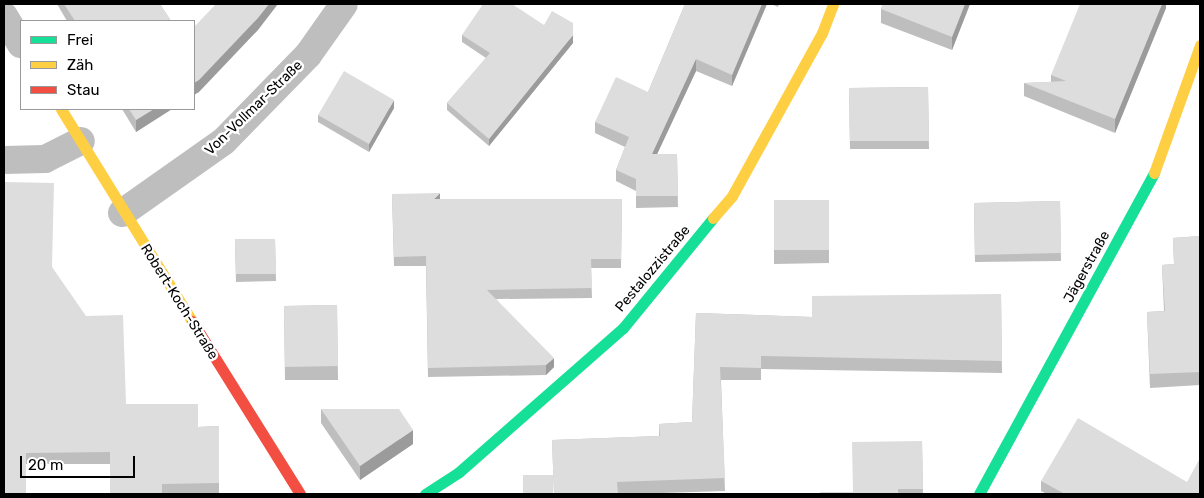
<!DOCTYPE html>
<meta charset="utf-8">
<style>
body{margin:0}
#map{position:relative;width:1204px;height:498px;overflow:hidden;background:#fff;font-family:Rubik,sans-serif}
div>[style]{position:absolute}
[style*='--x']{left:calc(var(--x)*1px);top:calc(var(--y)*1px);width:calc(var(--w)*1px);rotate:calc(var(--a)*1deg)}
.street>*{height:28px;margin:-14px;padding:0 14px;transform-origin:14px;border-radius:14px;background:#bebebe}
.fast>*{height:11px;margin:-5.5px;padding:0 5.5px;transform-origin:5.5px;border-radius:5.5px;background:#16e098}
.slow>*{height:11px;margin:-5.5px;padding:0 5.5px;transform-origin:5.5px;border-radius:5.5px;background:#ffcf43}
.jam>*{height:11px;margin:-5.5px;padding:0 5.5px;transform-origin:5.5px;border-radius:5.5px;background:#f24e42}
.wall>*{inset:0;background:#bebebe}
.shaded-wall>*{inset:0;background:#9b9b9b}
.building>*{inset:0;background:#ddd}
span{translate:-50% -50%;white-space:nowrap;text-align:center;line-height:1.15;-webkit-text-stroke:5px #fff;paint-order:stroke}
.street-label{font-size:14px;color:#000}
.frame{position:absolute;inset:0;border:5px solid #000;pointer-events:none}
.legend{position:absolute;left:20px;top:20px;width:175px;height:90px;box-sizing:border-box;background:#fff;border:1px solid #999;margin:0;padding:6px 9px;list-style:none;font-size:15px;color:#000}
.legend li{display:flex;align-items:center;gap:10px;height:25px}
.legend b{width:25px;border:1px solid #999}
.scale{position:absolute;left:20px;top:456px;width:115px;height:22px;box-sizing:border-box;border:2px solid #000;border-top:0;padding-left:6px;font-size:15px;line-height:18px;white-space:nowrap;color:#000;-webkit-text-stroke:4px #fff;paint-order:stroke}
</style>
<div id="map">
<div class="street">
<div style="--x:4;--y:16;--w:33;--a:59"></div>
<div style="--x:4;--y:160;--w:41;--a:-1.4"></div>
<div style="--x:45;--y:159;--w:40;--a:-26.6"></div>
<div style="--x:122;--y:213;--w:125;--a:-35.2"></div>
<div style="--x:224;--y:141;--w:120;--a:-45.7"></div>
<div style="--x:308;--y:55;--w:62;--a:-54.8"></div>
</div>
<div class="fast">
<div style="--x:425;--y:494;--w:40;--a:-32.9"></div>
<div style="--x:459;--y:472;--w:218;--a:-41.3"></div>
<div style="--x:623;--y:328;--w:142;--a:-50.7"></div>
<div style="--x:979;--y:494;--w:366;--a:-61.4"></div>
</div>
<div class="slow">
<div style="--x:61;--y:109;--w:249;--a:58.3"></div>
<div style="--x:1154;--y:173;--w:136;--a:-70.2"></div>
<div style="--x:713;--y:218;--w:29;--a:-49"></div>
<div style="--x:732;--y:196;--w:186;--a:-61.1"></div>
<div style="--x:822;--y:33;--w:31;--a:-69"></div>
</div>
<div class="jam">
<div style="--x:192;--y:321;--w:204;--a:58"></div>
</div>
<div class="wall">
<div style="clip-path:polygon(57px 4px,160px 4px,171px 21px,67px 21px)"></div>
<div style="clip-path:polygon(685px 4px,767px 4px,732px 86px,696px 71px,657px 154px,677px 154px,678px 207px,636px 208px,636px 191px,616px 181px,616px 170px,625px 147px,595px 133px,595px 122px,648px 92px)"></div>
<div style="clip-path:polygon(771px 4px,779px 4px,778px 7px)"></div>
<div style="clip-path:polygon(883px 4px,970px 4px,952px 50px,881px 23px,881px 9px)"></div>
<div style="clip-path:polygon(1166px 4px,1166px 8px,1115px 133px,1024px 96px,1024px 83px,1051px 82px,1051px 75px)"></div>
<div style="clip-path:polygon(544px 25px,573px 43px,489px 146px,447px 110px,447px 103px,486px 58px,462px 42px,462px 35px)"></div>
<div style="clip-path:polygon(928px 87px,929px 149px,850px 149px,849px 88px)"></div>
<div style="clip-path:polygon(394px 108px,369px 152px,318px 122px,318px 115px)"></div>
<div style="clip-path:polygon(122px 109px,172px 109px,136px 132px)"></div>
<div style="clip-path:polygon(392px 194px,440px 199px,622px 199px,621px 268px,591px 268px,592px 298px,496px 299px,554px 367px,546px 375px,428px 377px,426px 266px,394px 266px)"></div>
<div style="clip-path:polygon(774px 200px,829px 200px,829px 263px,774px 264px)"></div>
<div style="clip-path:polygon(1060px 201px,1061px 261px,975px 262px,974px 203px)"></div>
<div style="clip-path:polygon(1200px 236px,1200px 385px,1150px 388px,1147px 312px,1164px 311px,1162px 265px,1174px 264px,1173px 238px)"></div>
<div style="clip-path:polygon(235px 239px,275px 239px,276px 281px,236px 282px)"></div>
<div style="clip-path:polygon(52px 267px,126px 404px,198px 427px,219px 426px,219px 494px,110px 494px,110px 464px,26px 464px,4px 494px)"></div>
<div style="clip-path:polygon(1001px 294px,1002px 373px,761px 369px,761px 380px,721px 380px,725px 491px,630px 494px,554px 494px,552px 440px,659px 436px,659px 424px,692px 422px,696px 313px,812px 317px)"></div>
<div style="clip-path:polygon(337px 305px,338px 380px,285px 380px,284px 306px)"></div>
<div style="clip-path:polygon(321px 409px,413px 444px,360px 480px,321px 423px)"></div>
<div style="clip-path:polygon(922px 441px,923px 494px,820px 494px,853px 492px)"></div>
<div style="clip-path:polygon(1041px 481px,1200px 494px,1047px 494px,1041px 491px)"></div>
</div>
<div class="shaded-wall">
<div style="clip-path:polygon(269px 4px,278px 4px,258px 30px,199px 92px,194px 95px,194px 83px)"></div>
<div style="clip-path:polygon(762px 4px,767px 4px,732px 86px,732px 75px)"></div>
<div style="clip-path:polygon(965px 4px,970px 4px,952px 50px,952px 37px)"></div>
<div style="clip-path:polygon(1162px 4px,1166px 4px,1166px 8px,1115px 133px,1115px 119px)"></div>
<div style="clip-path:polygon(573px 35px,573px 43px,489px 146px,489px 139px)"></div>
<div style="clip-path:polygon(696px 59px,696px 71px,652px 165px,652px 154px)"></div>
<div style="clip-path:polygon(394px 100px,394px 108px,369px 152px,369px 144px)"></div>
<div style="clip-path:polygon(154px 109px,172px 109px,136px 132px,136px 120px)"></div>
<div style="clip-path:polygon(440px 193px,440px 202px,434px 199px)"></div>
<div style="clip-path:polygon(554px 358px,554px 367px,546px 375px,546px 365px)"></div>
<div style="clip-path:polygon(413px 430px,413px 444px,360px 480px,360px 466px)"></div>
</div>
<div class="building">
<div style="clip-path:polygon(64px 4px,160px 4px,171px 21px,75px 21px)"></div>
<div style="clip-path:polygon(216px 4px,269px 4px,258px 18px,199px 80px,194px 83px,194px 27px)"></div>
<div style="clip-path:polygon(483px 4px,512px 4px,544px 25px,552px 11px,573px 23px,573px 35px,489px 139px,447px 103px,490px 53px,462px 35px)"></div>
<div style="clip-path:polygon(685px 4px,762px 4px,732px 75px,696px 59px,652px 154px,677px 154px,678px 196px,636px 196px,636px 179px,616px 170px,629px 137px,595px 122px,616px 77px,648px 92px)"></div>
<div style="clip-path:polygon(883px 4px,965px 4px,952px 37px,881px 9px)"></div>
<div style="clip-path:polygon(1080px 4px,1162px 4px,1115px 119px,1024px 83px,1066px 81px,1051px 75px)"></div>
<div style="clip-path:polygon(344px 71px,394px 100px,369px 144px,318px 115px)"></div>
<div style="clip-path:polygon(928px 87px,929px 141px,850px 141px,849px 88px)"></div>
<div style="clip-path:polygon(129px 109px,154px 109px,136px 120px)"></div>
<div style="clip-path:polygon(4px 182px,54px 183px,52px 267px,86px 316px,123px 315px,126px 404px,198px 404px,198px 427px,219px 426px,219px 483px,162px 484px,162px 494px,110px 494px,110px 452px,26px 453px,26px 494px,4px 494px)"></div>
<div style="clip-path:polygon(440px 193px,434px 199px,622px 199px,621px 259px,591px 259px,592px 288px,487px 290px,554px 358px,546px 365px,428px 368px,426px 256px,394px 257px,392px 194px)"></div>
<div style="clip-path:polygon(774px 200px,829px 200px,829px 250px,774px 250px)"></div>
<div style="clip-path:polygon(1060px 201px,1061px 253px,975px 255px,974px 203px)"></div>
<div style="clip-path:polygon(1200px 236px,1200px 372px,1150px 374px,1147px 312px,1165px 311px,1162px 265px,1174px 264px,1173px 238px)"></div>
<div style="clip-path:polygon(235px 239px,275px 239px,276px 274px,236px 274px)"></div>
<div style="clip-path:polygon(1001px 294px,1002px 361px,761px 356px,761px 368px,720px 367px,725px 478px,617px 482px,618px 494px,554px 494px,552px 440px,660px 436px,659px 424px,692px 422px,696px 313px,812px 317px,812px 296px)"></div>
<div style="clip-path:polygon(337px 305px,338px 366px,285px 367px,284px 306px)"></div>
<div style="clip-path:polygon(321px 409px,399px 409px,413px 430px,360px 466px)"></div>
<div style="clip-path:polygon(1078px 418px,1187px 482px,1200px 458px,1200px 494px,1065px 494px,1041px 481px)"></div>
<div style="clip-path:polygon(922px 441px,923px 489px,898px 489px,898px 494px,820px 494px,820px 492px,853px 492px,852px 442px)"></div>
<div style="clip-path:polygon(523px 475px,553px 475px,553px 494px,523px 494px)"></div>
</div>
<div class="street-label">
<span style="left:254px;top:108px;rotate:-44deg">Von-Vollmar-Straße</span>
<span style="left:1087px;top:267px;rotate:-61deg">Jägerstraße</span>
<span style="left:653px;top:269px;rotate:-50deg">Pestalozzistraße</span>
<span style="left:179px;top:302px;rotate:58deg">Robert-Koch-Straße</span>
</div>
<div class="frame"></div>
<ul class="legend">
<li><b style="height:6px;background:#16e098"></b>Frei</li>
<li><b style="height:6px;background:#ffcf43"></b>Zäh</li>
<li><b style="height:6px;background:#f24e42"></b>Stau</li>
</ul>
<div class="scale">20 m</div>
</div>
